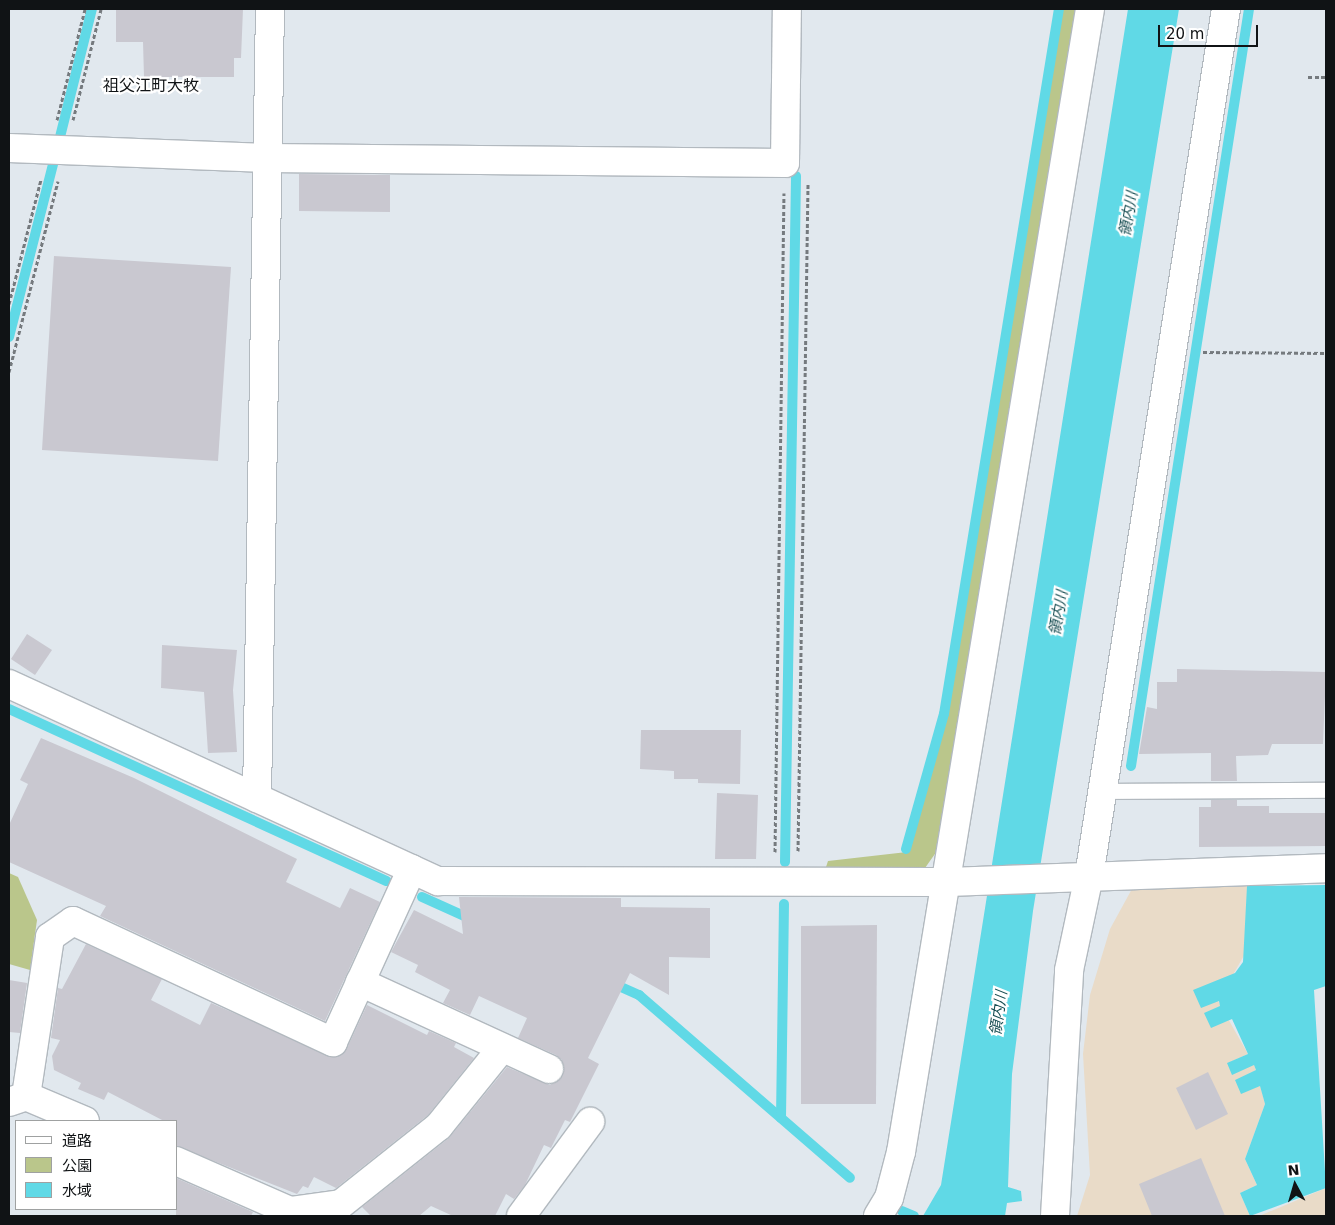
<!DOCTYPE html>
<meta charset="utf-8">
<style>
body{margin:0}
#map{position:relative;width:1335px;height:1225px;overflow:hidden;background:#e1e8ee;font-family:"DejaVu Sans","Noto Sans JP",sans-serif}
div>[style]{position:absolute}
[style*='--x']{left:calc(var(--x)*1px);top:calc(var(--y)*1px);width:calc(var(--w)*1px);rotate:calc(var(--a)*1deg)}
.industrial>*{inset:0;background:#e9dbc8}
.green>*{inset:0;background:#bac68b}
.water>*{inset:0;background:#60d9e6}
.stream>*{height:10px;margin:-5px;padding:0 5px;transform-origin:5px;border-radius:5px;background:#60d9e6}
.building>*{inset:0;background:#c9c8d0}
.path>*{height:3px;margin-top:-1.5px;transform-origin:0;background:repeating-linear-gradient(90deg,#757a7e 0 4px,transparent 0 6.5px)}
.roads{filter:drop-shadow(1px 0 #b2b9bf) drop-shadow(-1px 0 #b2b9bf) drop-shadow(0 1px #b2b9bf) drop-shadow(0 -1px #b2b9bf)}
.lane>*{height:15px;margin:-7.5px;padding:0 7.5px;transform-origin:7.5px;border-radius:7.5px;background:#fff}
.street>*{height:28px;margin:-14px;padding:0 14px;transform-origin:14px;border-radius:14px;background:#fff}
span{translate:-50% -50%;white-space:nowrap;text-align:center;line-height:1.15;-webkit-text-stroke:4.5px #fff;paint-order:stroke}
.water-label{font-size:15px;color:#174d52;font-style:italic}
.quarter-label{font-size:16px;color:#101315}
.frame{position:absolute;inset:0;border:10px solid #101315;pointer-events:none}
.legend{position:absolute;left:15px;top:1120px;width:162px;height:90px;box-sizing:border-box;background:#fff;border:1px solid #9fa1a1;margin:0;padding:6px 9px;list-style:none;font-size:15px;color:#101315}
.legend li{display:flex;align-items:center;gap:10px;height:25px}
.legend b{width:25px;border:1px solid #9fa1a1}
.north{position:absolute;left:1270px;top:1160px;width:50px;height:50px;-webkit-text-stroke:4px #fff;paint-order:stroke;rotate:354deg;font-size:14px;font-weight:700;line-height:20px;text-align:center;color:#101315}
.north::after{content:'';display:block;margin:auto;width:18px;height:22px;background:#101315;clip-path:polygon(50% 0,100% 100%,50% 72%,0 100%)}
.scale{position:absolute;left:1158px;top:25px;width:100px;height:22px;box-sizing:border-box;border:2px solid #101315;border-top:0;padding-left:6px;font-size:15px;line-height:18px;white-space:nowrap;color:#101315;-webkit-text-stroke:4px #fff;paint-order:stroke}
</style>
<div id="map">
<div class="industrial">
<div style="clip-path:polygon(1247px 886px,1246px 952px,1218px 1001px,1248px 1054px,1228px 1063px,1254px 1065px,1256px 1070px,1235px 1081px,1260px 1085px,1265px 1104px,1245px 1159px,1257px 1185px,1240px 1193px,1250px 1216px,1077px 1216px,1090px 1175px,1083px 1054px,1090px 995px,1110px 929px,1133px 887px)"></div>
<div style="clip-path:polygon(1326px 1188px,1326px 1216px,1259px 1216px)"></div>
</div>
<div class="green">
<div style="clip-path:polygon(1061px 9px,1079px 9px,937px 851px,925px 868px,824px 873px,828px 861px,907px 852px,946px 714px)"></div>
<div style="clip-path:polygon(9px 873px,18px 877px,37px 920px,30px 970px,9px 964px)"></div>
</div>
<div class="water">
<div style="clip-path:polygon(1128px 9px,1179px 9px,1033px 911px,1012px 1074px,1008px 1187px,1021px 1191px,1022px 1201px,1007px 1203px,1005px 1216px,923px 1216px,941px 1185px)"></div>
<div style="clip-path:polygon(1326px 885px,1326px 986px,1314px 990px,1326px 1188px,1250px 1216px,1240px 1193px,1257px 1185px,1245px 1159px,1265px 1104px,1260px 1086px,1241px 1094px,1235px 1080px,1256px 1070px,1254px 1065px,1232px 1075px,1227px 1063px,1248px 1054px,1232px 1019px,1211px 1028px,1204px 1013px,1220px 1006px,1219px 1001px,1201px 1008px,1193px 990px,1235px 973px,1243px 962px,1247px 886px)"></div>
</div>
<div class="stream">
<div style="--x:59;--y:141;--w:136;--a:-76"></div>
<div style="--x:9;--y:337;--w:187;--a:-75.7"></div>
<div style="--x:9;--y:709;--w:415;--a:24.5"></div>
<div style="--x:1131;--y:766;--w:766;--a:-81.14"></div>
<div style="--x:906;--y:849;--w:140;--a:-74.3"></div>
<div style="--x:944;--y:714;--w:714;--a:-80.74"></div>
<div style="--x:785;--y:862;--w:686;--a:-89.08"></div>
<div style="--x:422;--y:897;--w:56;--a:24.3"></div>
<div style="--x:612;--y:983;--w:30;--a:24"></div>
<div style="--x:639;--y:995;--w:279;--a:40.9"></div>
<div style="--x:781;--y:1118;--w:214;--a:-89.2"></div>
<div style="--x:902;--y:1211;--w:13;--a:23"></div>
</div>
<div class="building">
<div style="clip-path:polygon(116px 9px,243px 9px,241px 58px,234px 58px,234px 77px,144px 77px,143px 42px,116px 42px)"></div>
<div style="clip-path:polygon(299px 174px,390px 175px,390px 212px,299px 211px)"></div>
<div style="clip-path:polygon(54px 256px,231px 267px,218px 461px,42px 450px)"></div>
<div style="clip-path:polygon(27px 634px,52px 650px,35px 675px,11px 659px)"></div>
<div style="clip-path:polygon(162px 645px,237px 650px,233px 690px,237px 752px,208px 753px,204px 692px,161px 688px)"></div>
<div style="clip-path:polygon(1177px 669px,1326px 672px,1323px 744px,1272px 744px,1268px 755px,1236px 756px,1237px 781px,1211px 781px,1211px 753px,1139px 754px,1147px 707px,1157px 709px,1157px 682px,1177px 682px)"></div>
<div style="clip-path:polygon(641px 730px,741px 730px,740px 784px,698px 783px,698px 779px,674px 779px,674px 771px,640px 769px)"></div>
<div style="clip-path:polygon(41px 738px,134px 778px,297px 859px,286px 882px,340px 908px,350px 888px,380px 902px,325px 1021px,100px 916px,106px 906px,9px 862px,9px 825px,28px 784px,20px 780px)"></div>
<div style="clip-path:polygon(717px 793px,758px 795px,756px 859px,715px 859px)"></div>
<div style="clip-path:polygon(1211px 800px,1237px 800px,1237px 806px,1269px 806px,1269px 813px,1326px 813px,1326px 846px,1199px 847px,1199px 807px,1211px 807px)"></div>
<div style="clip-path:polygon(459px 897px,621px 898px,621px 907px,710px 908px,710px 958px,669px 957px,669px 995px,630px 973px,588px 1058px,599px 1064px,570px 1122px,565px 1120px,551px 1148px,544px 1145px,525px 1185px,514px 1199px,506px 1194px,495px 1216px,453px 1216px,431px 1206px,419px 1216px,371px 1216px,362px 1207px,449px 1138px,507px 1067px,550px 1085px,563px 1075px,562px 1060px,556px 1055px,518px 1038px,527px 1018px,479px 996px,470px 1015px,443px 1003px,450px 990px,415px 972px,418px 965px,391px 952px,414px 910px,463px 934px)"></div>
<div style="clip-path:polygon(877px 925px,876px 1104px,801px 1104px,801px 926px)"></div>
<div style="clip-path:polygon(86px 944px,162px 979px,151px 1000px,200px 1025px,211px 1003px,335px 1057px,347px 1048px,367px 1005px,427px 1035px,429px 1031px,456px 1043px,454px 1047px,474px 1058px,428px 1115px,336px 1188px,314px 1177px,308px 1188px,303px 1186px,297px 1194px,176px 1146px,176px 1121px,164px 1121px,108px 1092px,104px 1100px,78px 1089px,81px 1083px,54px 1070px,52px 1056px,60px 1040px,51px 1038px,58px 988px,62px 989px)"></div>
<div style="clip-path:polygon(9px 980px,27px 983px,20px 1033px,9px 1032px)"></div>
<div style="clip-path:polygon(1208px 1072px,1228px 1114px,1196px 1130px,1176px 1088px)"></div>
<div style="clip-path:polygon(1201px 1158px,1225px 1216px,1152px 1216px,1139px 1184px)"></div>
<div style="clip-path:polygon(176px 1178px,253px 1212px,251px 1216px,176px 1216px)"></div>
</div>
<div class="path">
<div style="--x:1308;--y:77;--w:18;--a:0"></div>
<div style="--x:57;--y:120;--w:114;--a:-75.8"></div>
<div style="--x:73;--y:120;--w:114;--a:-75.8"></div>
<div style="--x:9;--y:304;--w:129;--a:-75.6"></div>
<div style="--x:1203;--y:352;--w:123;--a:0.5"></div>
<div style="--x:9;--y:372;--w:197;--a:-75.6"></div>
<div style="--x:798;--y:851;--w:667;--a:-89.14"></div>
<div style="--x:775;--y:852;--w:659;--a:-89.22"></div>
</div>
<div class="roads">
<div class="lane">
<div style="--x:1102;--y:791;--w:224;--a:-0.3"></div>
</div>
<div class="street">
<div style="--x:9;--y:148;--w:258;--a:2.2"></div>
<div style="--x:267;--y:158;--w:518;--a:0.55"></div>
<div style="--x:785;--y:163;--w:154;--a:-89.3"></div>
<div style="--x:9;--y:684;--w:472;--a:24.7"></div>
<div style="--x:438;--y:881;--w:510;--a:0.11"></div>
<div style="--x:948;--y:882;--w:378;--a:-2.1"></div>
<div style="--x:257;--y:798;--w:789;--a:-89.06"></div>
<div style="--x:360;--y:982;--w:208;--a:24.7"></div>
<div style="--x:26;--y:1096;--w:64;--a:23"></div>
<div style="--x:9;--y:1102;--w:18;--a:-19"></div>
<div style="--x:26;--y:1096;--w:161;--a:-81.4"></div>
<div style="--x:50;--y:937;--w:28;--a:-35"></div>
<div style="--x:73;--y:921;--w:287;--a:25"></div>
<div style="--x:333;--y:1042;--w:190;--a:-65.5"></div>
<div style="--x:176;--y:1161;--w:124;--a:23.7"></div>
<div style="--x:290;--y:1211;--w:51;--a:-7.8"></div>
<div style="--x:341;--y:1204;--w:125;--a:-38.5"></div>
<div style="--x:439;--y:1126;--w:100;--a:-51.1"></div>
<div style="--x:521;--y:1216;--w:117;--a:-53.7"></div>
<div style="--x:878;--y:1216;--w:21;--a:-59"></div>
<div style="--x:889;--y:1198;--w:48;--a:-75.4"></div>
<div style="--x:901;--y:1152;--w:1159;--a:-80.61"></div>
<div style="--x:1055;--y:1216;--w:246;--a:-86.7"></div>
<div style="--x:1069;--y:970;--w:96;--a:-78"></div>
<div style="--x:1089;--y:876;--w:878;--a:-81.02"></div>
</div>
</div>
<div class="water-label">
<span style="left:1129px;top:214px;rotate:-80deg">領内川</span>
<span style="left:1059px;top:613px;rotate:-80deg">領内川</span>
<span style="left:999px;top:1013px;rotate:-82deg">領内川</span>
</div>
<div class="quarter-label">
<span style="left:151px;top:86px">祖父江町大牧</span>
</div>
<div class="frame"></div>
<ul class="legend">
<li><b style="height:6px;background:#fff"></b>道路</li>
<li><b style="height:14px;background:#bac68b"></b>公園</li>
<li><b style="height:14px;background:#60d9e6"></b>水域</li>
</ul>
<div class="north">N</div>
<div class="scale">20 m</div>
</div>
